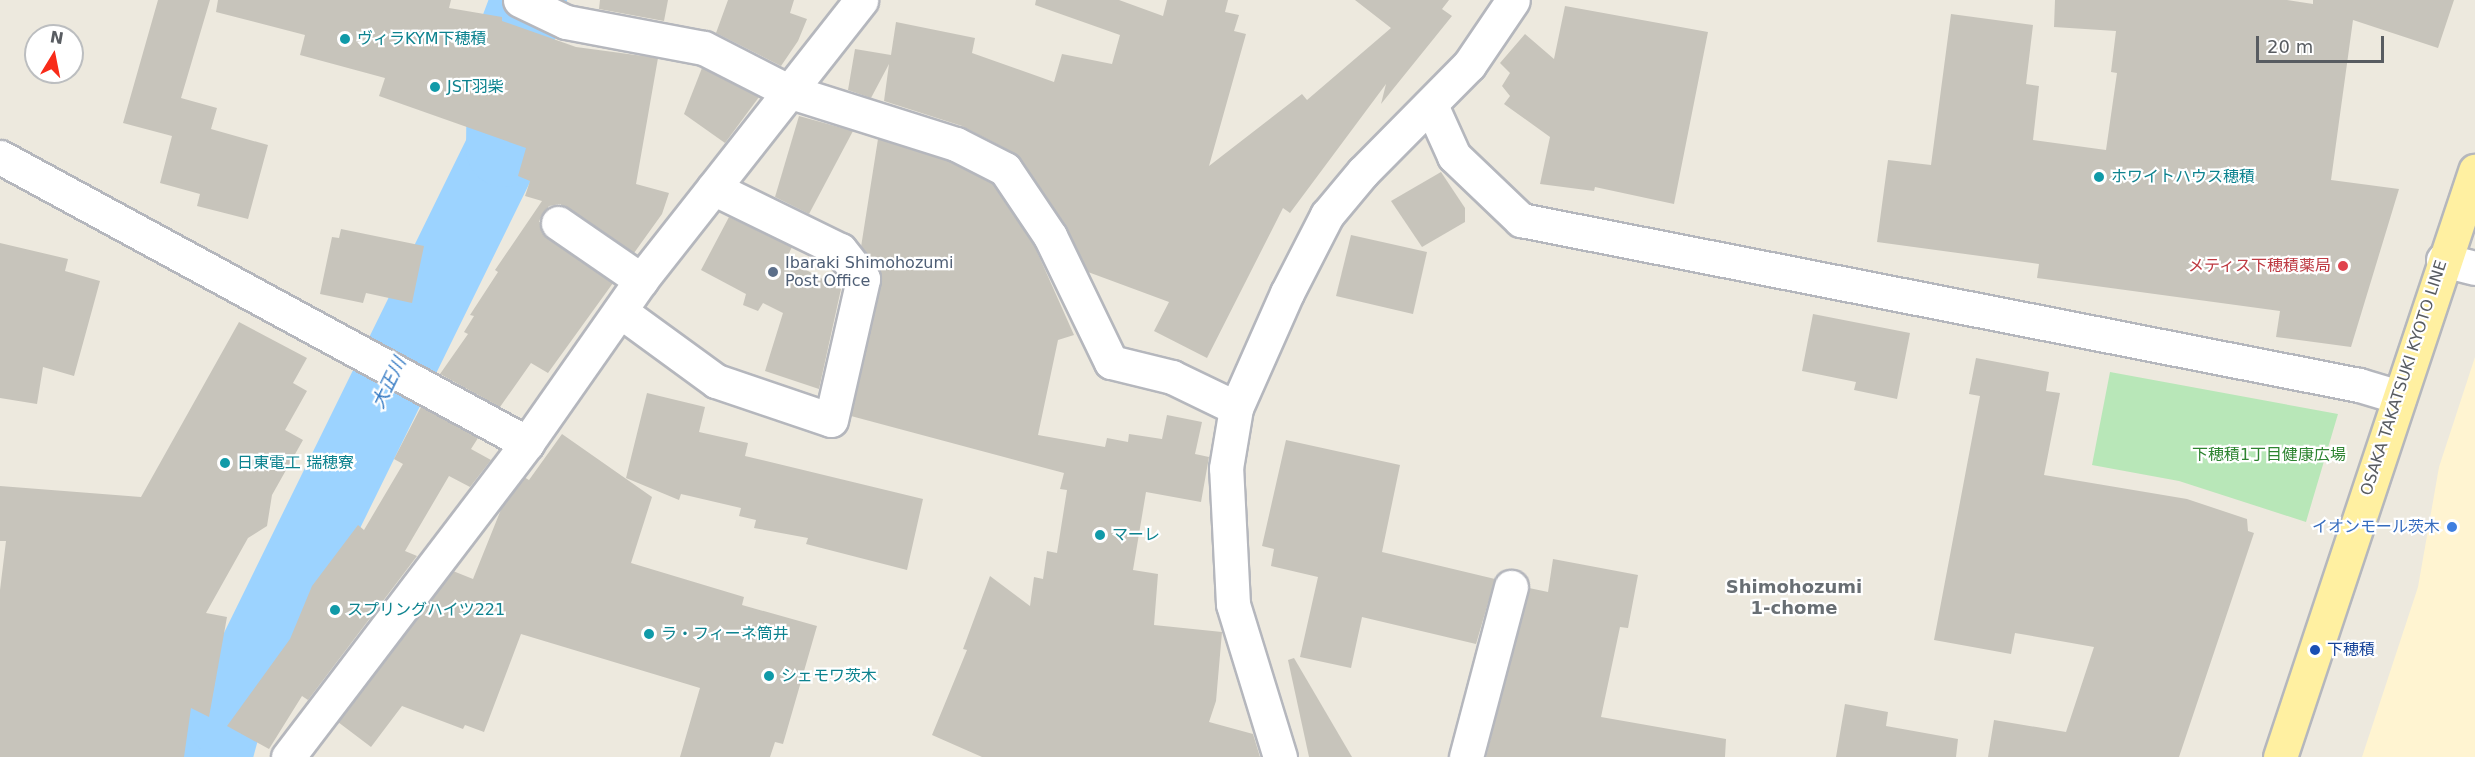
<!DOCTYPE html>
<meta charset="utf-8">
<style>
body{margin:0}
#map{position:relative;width:2475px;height:757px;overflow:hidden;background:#ede9de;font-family:"DejaVu Sans","Noto Sans JP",sans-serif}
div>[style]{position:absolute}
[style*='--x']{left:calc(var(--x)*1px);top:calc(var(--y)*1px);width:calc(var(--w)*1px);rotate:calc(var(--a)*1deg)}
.commercial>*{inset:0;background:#fff4d1}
.green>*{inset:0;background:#b8e7b8}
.river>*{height:76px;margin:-38px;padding:0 38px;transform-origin:38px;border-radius:38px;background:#9cd3ff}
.building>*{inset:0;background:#c7c4bb}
.roads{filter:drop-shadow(2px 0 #b5b7bd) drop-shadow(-2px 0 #b5b7bd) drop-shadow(0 2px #b5b7bd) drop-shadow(0 -2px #b5b7bd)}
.street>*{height:33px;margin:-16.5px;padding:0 16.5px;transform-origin:16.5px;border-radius:16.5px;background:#fff}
.secondary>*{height:33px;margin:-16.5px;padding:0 16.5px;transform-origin:16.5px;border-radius:16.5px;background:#fff}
.primary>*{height:33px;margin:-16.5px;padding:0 16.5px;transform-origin:16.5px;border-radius:16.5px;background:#fff0a1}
.dots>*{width:16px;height:16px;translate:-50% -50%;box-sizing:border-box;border:3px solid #fff;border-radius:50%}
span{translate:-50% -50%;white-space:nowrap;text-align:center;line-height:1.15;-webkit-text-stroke:4.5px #fff;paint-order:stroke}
.culture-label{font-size:16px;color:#0d838f}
.left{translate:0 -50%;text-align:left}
.service-label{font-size:16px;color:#4e5e75}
.health-label{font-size:16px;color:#be3a42}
.right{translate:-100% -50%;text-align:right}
.street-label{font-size:16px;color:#585c61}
.park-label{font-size:16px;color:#2d8430}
.shop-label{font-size:16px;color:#366cbe}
.transit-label{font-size:16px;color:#164399}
.water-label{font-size:18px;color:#3379c3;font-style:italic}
.neighbourhood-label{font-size:18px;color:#686e73;font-weight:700}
.north{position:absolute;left:24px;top:24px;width:60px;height:60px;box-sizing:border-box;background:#fff;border:2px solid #bcbec0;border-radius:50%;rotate:10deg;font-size:16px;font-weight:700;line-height:24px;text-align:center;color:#585c61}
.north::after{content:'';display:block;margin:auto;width:21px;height:27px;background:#f82b19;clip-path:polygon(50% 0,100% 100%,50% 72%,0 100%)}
.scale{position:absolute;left:2256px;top:36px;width:128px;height:27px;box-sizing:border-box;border:3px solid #585c61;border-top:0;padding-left:8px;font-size:18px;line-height:21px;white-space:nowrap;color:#585c61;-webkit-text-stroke:4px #fff;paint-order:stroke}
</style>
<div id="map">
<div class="commercial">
<div style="clip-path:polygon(2475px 357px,2475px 757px,2362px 757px,2418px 587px,2439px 467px)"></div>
</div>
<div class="green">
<div style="clip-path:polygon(2110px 372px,2338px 414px,2306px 522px,2179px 481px,2092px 465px)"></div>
</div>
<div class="river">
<div style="--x:214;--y:757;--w:39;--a:-75"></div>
<div style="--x:224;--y:719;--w:635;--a:-63.84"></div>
<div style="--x:504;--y:149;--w:85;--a:-89.3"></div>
<div style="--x:505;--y:64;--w:68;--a:-69.4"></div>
</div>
<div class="building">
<div style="clip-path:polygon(158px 0,210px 0,181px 98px,217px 108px,211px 129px,268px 145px,248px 219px,197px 206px,200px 194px,160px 183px,172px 136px,123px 123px)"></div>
<div style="clip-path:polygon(218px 0,451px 0,449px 8px,502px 17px,502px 21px,576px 47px,658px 58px,636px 184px,669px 193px,662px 214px,634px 253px,560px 204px,549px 206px,539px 221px,547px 238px,613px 283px,548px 373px,531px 363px,500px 407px,440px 374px,468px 334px,464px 332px,474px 316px,470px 315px,498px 272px,495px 270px,542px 201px,525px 196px,530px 181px,518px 176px,526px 148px,379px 96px,385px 78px,300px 55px,305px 35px,216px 12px)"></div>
<div style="clip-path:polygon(600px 0,668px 0,664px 21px,599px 9px)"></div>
<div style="clip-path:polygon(728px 0,794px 0,790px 13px,807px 19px,798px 41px,781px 66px,716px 33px)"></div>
<div style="clip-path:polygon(1036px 0,1119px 0,1163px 16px,1167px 0,1228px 0,1225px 12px,1239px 15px,1234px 31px,1246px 34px,1209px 166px,1302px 94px,1307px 100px,1391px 28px,1355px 0,1449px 0,1442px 9px,1452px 16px,1381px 104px,1386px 84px,1290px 213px,1283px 208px,1207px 358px,1154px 331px,1169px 302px,1088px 272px,1066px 226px,1014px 153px,962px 126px,884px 101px,889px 64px,871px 98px,848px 90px,855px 49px,891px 55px,896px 22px,975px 38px,972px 53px,1054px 82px,1062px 54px,1112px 64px,1120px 35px,1035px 5px)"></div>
<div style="clip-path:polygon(2055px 0,2287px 0,2313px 4px,2313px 0,2454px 0,2438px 48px,2353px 20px,2331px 180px,2399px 189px,2351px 347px,2276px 337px,2280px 311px,2037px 278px,2039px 264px,1877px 242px,1888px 160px,1931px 165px,1951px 14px,2033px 25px,2026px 84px,2039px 86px,2033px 140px,2106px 150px,2117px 73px,2111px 72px,2116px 31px,2054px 27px)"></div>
<div style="clip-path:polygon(1565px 6px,1708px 32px,1674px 204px,1595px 187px,1594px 191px,1540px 184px,1550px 137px,1504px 104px,1510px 96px,1502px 86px,1510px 73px,1500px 63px,1525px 34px,1554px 59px)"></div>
<div style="clip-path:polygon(702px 68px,759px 97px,725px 143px,684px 114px)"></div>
<div style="clip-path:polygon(799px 116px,853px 131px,809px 214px,775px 197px)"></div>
<div style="clip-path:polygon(878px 139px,949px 161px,992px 183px,1034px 245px,1074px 335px,1058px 340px,1038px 435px,1105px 447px,1107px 438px,1128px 442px,1129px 434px,1162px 439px,1167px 415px,1202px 422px,1195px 454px,1209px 457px,1201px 502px,1146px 492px,1133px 570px,1158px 574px,1154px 625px,1222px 632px,1216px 701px,1209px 722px,1253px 734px,1260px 757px,982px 757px,932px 735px,967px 650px,963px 649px,990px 576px,1030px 606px,1034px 577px,1043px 579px,1047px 551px,1057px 553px,1067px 490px,1060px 489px,1064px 473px,851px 416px,881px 283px,878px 268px,861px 247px)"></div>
<div style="clip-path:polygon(1441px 172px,1465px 208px,1465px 222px,1422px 247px,1391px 201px)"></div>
<div style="clip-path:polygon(729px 217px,792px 247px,786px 259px,841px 289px,819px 389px,765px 371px,783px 313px,763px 303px,758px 311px,743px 305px,746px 294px,701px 270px)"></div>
<div style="clip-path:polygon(341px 229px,424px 246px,412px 303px,366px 293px,363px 303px,320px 294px,332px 237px,339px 238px)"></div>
<div style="clip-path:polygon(1351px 235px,1427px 252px,1413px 314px,1336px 296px)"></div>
<div style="clip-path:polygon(0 243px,68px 259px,65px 271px,100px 281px,74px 376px,43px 367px,37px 404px,0 398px)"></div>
<div style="clip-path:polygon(1813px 314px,1910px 333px,1897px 399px,1854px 390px,1856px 382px,1802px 371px)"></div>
<div style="clip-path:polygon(239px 322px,307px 358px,293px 383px,307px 391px,285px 430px,303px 440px,272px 495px,267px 526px,248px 538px,206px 613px,227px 617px,209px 717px,191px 708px,184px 757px,0 757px,0 590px,6px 541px,0 541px,0 486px,141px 497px)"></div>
<div style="clip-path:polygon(1976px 358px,2049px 372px,2046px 391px,2060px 393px,2044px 475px,2187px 499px,2247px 519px,2248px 531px,2254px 533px,2179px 757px,1988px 757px,1994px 720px,2066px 732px,2094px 647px,2015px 633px,2011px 654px,1934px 640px,1980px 396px,1969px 394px)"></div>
<div style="clip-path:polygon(647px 393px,705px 407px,699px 432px,748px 443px,745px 456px,923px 499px,907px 570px,806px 544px,808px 538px,754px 528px,756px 520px,739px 516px,741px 508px,681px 494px,679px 500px,626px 478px)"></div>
<div style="clip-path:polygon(421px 407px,478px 438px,471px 449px,491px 460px,470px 487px,449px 476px,405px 551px,417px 556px,308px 700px,302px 696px,269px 749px,227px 726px,290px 639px,312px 586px,358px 525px,364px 530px,403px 464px,394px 459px)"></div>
<div style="clip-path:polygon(562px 434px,652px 497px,631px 563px,744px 597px,742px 605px,817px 626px,783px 744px,775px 742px,770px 757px,680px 757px,700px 688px,521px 634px,484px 732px,465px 725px,463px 729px,402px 706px,371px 747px,338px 722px,453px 571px,473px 579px,502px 507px,524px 477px,529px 480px)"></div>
<div style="clip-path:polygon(1286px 440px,1400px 465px,1382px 552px,1495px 579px,1476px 644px,1362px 617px,1351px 668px,1300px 657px,1318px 577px,1271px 566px,1274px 549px,1262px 546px)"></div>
<div style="clip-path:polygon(1553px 559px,1638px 575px,1628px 628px,1620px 627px,1601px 717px,1726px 739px,1725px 757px,1486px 757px,1529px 588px,1548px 592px)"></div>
<div style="clip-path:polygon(1294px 658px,1352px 757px,1309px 757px,1288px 660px)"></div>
<div style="clip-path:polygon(1845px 704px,1888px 712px,1886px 726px,1958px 739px,1956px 757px,1836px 757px)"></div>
</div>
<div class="roads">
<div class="street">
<div style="--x:520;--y:0;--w:51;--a:25.6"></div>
<div style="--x:566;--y:22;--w:140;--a:10.7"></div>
<div style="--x:704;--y:48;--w:94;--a:27.1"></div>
<div style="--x:788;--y:91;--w:176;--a:17.5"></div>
<div style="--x:956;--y:144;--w:55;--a:27"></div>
<div style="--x:1005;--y:169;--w:81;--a:56.1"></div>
<div style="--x:1050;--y:236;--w:140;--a:64.2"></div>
<div style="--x:1111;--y:362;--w:63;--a:13.8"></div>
<div style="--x:1172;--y:377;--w:71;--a:25.8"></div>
<div style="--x:1431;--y:105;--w:56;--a:65.7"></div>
<div style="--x:1454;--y:156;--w:93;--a:43.7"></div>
<div style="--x:1521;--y:220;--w:854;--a:11.14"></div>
<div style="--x:2359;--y:385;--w:42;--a:16.7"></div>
<div style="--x:0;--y:157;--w:600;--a:28.49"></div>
<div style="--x:558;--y:223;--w:101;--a:34.5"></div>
<div style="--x:620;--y:311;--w:119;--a:36.1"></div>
<div style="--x:716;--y:381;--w:121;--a:18.7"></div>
<div style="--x:831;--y:420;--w:145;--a:-77.2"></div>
<div style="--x:863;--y:279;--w:37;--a:-128"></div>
<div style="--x:840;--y:250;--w:141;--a:-154"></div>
<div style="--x:288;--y:757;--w:395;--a:-52.7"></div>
<div style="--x:527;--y:443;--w:199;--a:-55"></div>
<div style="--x:641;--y:280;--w:356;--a:-51.8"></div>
<div style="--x:1280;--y:757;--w:160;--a:-107.1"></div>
<div style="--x:1233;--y:604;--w:136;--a:-92.9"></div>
<div style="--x:1226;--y:468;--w:61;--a:-80.5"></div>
<div style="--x:1236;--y:408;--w:126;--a:-66.1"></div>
<div style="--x:1287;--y:293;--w:88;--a:-62.9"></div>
<div style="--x:1327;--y:215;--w:56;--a:-50.1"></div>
<div style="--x:1363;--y:172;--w:151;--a:-45.3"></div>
<div style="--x:1469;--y:65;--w:78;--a:-55.9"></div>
<div style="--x:1466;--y:757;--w:176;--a:-75.2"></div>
</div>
<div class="secondary">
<div style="--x:2443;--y:260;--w:33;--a:14"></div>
</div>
<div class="primary">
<div style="--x:2280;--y:757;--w:618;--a:-71.59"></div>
</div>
</div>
<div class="dots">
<div style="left:345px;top:39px;background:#0f9aa8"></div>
<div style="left:435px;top:87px;background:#0f9aa8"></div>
<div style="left:2099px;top:177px;background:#0f9aa8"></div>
<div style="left:2343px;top:266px;background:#e0444e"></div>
<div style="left:773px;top:272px;background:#5c6f8a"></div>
<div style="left:225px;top:463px;background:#0f9aa8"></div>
<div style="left:2452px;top:527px;background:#3f7fe0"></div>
<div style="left:1100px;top:535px;background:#0f9aa8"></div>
<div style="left:335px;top:610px;background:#0f9aa8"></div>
<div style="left:649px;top:634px;background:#0f9aa8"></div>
<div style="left:2315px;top:650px;background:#1a4fb4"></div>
<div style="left:769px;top:676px;background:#0f9aa8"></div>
</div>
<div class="culture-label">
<span class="left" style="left:357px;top:39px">ヴィラKYM下穂積</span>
<span class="left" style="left:447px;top:87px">JST羽柴</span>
<span class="left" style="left:2111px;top:177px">ホワイトハウス穂積</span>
<span class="left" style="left:237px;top:463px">日東電工 瑞穂寮</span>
<span class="left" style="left:1112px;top:535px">マーレ</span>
<span class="left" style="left:347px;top:610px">スプリングハイツ221</span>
<span class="left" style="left:661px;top:634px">ラ・フィーネ筒井</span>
<span class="left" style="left:781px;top:676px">シェモワ茨木</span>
</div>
<div class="service-label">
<span class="left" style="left:785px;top:272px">Ibaraki Shimohozumi<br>Post Office</span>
</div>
<div class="health-label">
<span class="right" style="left:2331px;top:266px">メティス下穂積薬局</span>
</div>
<div class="street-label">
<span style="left:2404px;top:378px;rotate:-72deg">OSAKA TAKATSUKI KYOTO LINE</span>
</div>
<div class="park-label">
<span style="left:2269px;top:455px">下穂積1丁目健康広場</span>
</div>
<div class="shop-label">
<span class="right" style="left:2440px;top:527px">イオンモール茨木</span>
</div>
<div class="transit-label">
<span class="left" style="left:2327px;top:650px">下穂積</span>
</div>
<div class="water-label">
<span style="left:389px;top:383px;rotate:-64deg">大正川</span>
</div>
<div class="neighbourhood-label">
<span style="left:1794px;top:598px">Shimohozumi<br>1-chome</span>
</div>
<div class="north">N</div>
<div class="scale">20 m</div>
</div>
